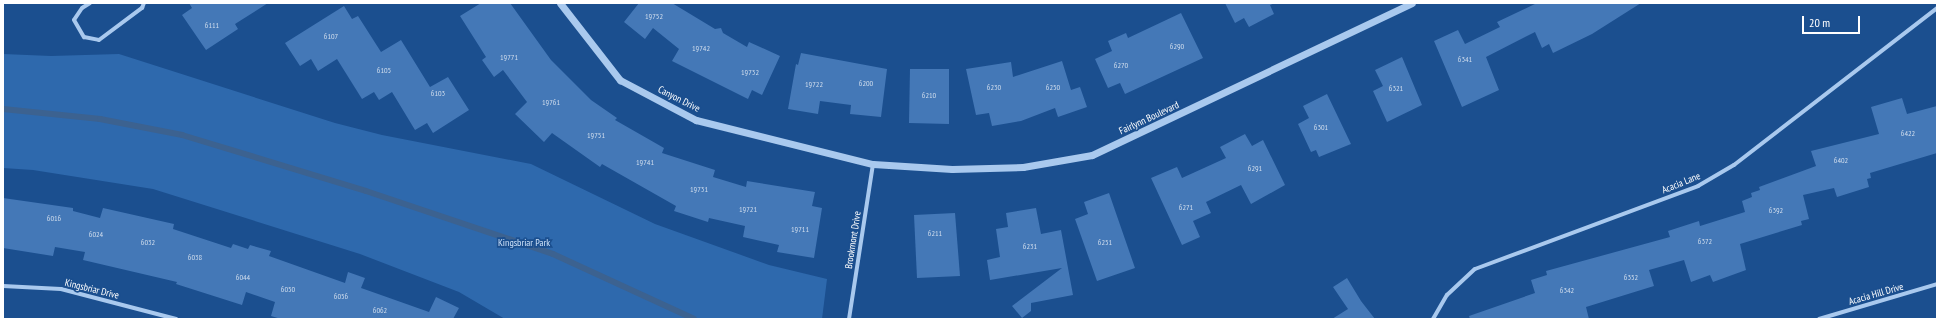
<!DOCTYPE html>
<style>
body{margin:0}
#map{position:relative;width:1940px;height:322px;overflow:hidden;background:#1b4f8f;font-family:"PT Sans Narrow",sans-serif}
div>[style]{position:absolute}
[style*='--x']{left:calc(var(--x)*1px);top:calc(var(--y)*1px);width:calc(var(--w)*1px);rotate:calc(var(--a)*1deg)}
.green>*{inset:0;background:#2e69ad}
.stream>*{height:6px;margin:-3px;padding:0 3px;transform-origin:3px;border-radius:3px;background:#3c6290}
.building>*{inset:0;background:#4478b7}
.minor>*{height:4px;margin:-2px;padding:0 2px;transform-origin:2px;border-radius:2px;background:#a9c9ee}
.tertiary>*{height:7px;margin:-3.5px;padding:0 3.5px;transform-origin:3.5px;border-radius:3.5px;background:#a9c9ee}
span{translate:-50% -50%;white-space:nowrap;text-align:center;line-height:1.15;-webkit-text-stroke:3.5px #1b4f8f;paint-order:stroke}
.number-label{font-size:8px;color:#d0dded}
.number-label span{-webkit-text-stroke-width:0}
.street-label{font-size:10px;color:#fff}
.park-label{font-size:10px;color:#cfe3fa}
.frame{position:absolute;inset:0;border:4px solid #fff;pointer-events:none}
.scale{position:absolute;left:1802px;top:16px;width:58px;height:18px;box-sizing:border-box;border:2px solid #fff;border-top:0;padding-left:5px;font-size:12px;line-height:14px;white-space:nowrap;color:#fff;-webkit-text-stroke:3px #1b4f8f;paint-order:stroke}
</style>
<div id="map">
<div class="green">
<div style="clip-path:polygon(3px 54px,51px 56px,119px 54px,335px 123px,382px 135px,531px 164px,655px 224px,769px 265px,827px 279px,822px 319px,505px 319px,459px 292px,360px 254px,153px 189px,33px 170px,3px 168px)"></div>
</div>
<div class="stream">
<div style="--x:3;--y:109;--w:98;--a:5.9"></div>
<div style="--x:100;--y:119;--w:84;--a:11"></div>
<div style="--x:182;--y:135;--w:192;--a:16.9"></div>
<div style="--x:366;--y:191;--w:197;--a:18.6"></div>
<div style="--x:553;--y:254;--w:155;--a:24.7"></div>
</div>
<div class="building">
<div style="clip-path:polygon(189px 3px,268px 3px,235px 24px,238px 29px,206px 50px,182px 15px,192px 8px)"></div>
<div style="clip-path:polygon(481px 3px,510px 3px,551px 60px,591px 100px,617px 118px,615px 120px,664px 148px,662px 153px,715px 170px,713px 177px,746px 187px,747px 181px,815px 192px,812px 206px,822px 208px,814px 258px,777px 252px,779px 245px,743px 237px,745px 226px,709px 218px,708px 222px,674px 211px,676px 206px,602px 164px,600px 167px,552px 133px,544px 142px,515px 114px,527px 102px,503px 70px,494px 77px,482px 60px,486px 57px,460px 16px)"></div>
<div style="clip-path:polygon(639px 3px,672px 3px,715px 29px,721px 28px,723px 33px,747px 47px,749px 42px,780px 56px,762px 95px,752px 90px,748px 99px,672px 61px,679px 49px,653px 28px,645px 39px,624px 22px)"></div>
<div style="clip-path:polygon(1225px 3px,1275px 3px,1270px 5px,1274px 14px,1249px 27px,1244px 18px,1235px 23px)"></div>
<div style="clip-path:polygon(1537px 3px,1641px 3px,1592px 34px,1553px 53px,1549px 44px,1542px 48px,1535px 32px,1486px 57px,1499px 90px,1462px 107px,1434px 41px,1458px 30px,1465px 44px,1500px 27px,1497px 22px)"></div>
<div style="clip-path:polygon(344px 6px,352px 19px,358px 16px,381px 52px,401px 40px,430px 87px,448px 77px,469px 110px,433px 133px,427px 123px,415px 130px,392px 92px,379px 100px,374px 92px,362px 99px,337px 59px,318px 71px,311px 59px,300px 66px,285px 43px)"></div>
<div style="clip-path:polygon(1181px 13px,1203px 58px,1125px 94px,1120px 83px,1108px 88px,1095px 59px,1112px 51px,1108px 41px,1126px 33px,1128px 38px)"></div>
<div style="clip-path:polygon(801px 53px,887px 69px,881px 117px,850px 114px,851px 105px,820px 101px,818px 114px,788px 109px,796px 64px,798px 65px)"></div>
<div style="clip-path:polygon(1402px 57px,1422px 105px,1387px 122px,1373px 91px,1383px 86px,1375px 70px)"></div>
<div style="clip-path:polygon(1062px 61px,1071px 90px,1080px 87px,1087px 107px,1058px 117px,1055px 108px,1021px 121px,992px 126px,989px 113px,976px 115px,966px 69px,1011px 62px,1013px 77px)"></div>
<div style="clip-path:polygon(910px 69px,949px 69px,949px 124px,909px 123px)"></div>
<div style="clip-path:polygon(1327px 94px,1351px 144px,1319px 157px,1316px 150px,1311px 152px,1298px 124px,1309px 118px,1303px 106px)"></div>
<div style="clip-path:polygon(1902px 98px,1907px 114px,1937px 106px,1937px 153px,1870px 173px,1871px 178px,1867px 179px,1869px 187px,1837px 197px,1834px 188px,1803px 195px,1809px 219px,1801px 221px,1802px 225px,1740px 244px,1746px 270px,1713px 282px,1710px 275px,1691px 282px,1684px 260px,1649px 270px,1654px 286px,1586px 307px,1589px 319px,1470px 319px,1469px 316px,1535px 293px,1531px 280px,1547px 275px,1546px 271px,1670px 237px,1668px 231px,1699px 221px,1700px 226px,1745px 212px,1742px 201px,1752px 197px,1751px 193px,1760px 190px,1759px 187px,1816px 166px,1811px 151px,1879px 134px,1871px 107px)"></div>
<div style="clip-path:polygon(1245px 134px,1252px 146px,1263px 140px,1285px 185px,1251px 204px,1241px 185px,1206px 202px,1211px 213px,1193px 221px,1200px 237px,1182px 245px,1151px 178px,1177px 167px,1182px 178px,1226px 158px,1220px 147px)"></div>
<div style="clip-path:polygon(1109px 193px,1135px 268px,1097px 281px,1075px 219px,1088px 214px,1084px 202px)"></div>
<div style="clip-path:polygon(3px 198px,73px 208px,73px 211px,100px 218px,103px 208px,174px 224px,173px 229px,231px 248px,233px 244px,248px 249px,250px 245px,271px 251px,269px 256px,345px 283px,348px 272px,365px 278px,361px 288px,364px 289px,429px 312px,436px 297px,459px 308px,453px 319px,281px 319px,271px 316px,275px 302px,246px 292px,242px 305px,176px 284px,177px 282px,83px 260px,85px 252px,55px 247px,53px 256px,3px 248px)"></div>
<div style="clip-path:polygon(1036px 208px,1041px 234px,1061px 230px,1073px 295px,1031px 303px,1031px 311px,1022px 318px,1012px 306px,1062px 268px,990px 280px,987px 260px,1000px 257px,996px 229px,1008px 227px,1006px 213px)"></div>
<div style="clip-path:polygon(955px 213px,960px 276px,917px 278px,914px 215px)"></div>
<div style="clip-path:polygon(1347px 278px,1361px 301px,1375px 319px,1332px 319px,1348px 309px,1333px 287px)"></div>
</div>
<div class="minor">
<div style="--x:90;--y:3;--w:9;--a:148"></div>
<div style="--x:82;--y:8;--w:14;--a:124"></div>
<div style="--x:74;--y:20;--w:20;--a:60"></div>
<div style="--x:84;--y:37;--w:15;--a:11"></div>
<div style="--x:99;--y:40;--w:54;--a:-36.7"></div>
<div style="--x:142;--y:8;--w:5;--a:-68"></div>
<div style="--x:3;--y:286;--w:58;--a:3"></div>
<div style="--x:61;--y:289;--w:119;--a:14.6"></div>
<div style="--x:849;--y:319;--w:157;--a:-81.2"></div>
<div style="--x:1433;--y:319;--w:28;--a:-60"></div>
<div style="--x:1447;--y:295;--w:38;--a:-43"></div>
<div style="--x:1475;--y:269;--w:238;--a:-20.4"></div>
<div style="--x:1698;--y:186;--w:42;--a:-30.3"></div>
<div style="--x:1734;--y:165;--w:257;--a:-37.7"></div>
<div style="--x:1819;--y:319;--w:123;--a:-16.5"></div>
</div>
<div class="tertiary">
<div style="--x:560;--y:3;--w:98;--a:52.1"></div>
<div style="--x:620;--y:80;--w:86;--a:27.8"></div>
<div style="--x:696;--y:120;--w:182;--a:14"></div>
<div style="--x:873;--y:164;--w:79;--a:3.6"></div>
<div style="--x:952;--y:169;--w:71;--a:-1.6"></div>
<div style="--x:1023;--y:167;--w:70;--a:-9.9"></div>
<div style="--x:1092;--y:155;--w:354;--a:-25.4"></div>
</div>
<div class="number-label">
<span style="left:654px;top:17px">19752</span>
<span style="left:212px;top:26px">6111</span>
<span style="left:331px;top:37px">6107</span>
<span style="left:1177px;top:47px">6290</span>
<span style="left:701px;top:49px">19742</span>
<span style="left:509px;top:58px">19771</span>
<span style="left:1465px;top:60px">6341</span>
<span style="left:1121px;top:66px">6270</span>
<span style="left:384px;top:71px">6105</span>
<span style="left:750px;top:73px">19732</span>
<span style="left:866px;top:84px">6200</span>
<span style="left:814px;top:85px">19722</span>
<span style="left:994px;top:88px">6230</span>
<span style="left:1053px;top:88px">6250</span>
<span style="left:1396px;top:89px">6321</span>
<span style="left:438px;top:94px">6103</span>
<span style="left:929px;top:96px">6210</span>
<span style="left:551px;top:103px">19761</span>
<span style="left:1321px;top:128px">6301</span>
<span style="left:1908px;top:134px">6422</span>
<span style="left:596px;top:136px">19751</span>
<span style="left:1841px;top:161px">6402</span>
<span style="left:645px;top:163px">19741</span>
<span style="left:1255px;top:169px">6291</span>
<span style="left:699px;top:190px">19731</span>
<span style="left:1186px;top:208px">6271</span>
<span style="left:748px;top:210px">19721</span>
<span style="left:1776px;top:211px">6392</span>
<span style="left:54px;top:219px">6016</span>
<span style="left:800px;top:230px">19711</span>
<span style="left:935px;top:234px">6211</span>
<span style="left:96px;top:235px">6024</span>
<span style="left:1705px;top:242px">6372</span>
<span style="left:148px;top:243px">6032</span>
<span style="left:1105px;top:243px">6251</span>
<span style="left:1030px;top:247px">6231</span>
<span style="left:195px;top:258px">6038</span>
<span style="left:243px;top:278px">6044</span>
<span style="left:1631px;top:278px">6352</span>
<span style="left:288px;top:290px">6050</span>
<span style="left:1567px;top:291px">6342</span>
<span style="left:341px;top:297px">6056</span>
<span style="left:380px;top:311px">6062</span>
</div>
<div class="street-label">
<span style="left:679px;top:99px;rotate:27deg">Canyon Drive</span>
<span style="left:1149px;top:118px;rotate:-25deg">Fairlynn Boulevard</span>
<span style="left:1681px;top:183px;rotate:-22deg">Acacia Lane</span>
<span style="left:853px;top:240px;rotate:-81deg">Brookmont Drive</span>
<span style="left:92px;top:289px;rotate:14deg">Kingsbriar Drive</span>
<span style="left:1876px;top:294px;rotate:-16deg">Acacia Hill Drive</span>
</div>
<div class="park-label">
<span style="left:524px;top:243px">Kingsbriar Park</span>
</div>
<div class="frame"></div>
<div class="scale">20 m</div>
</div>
